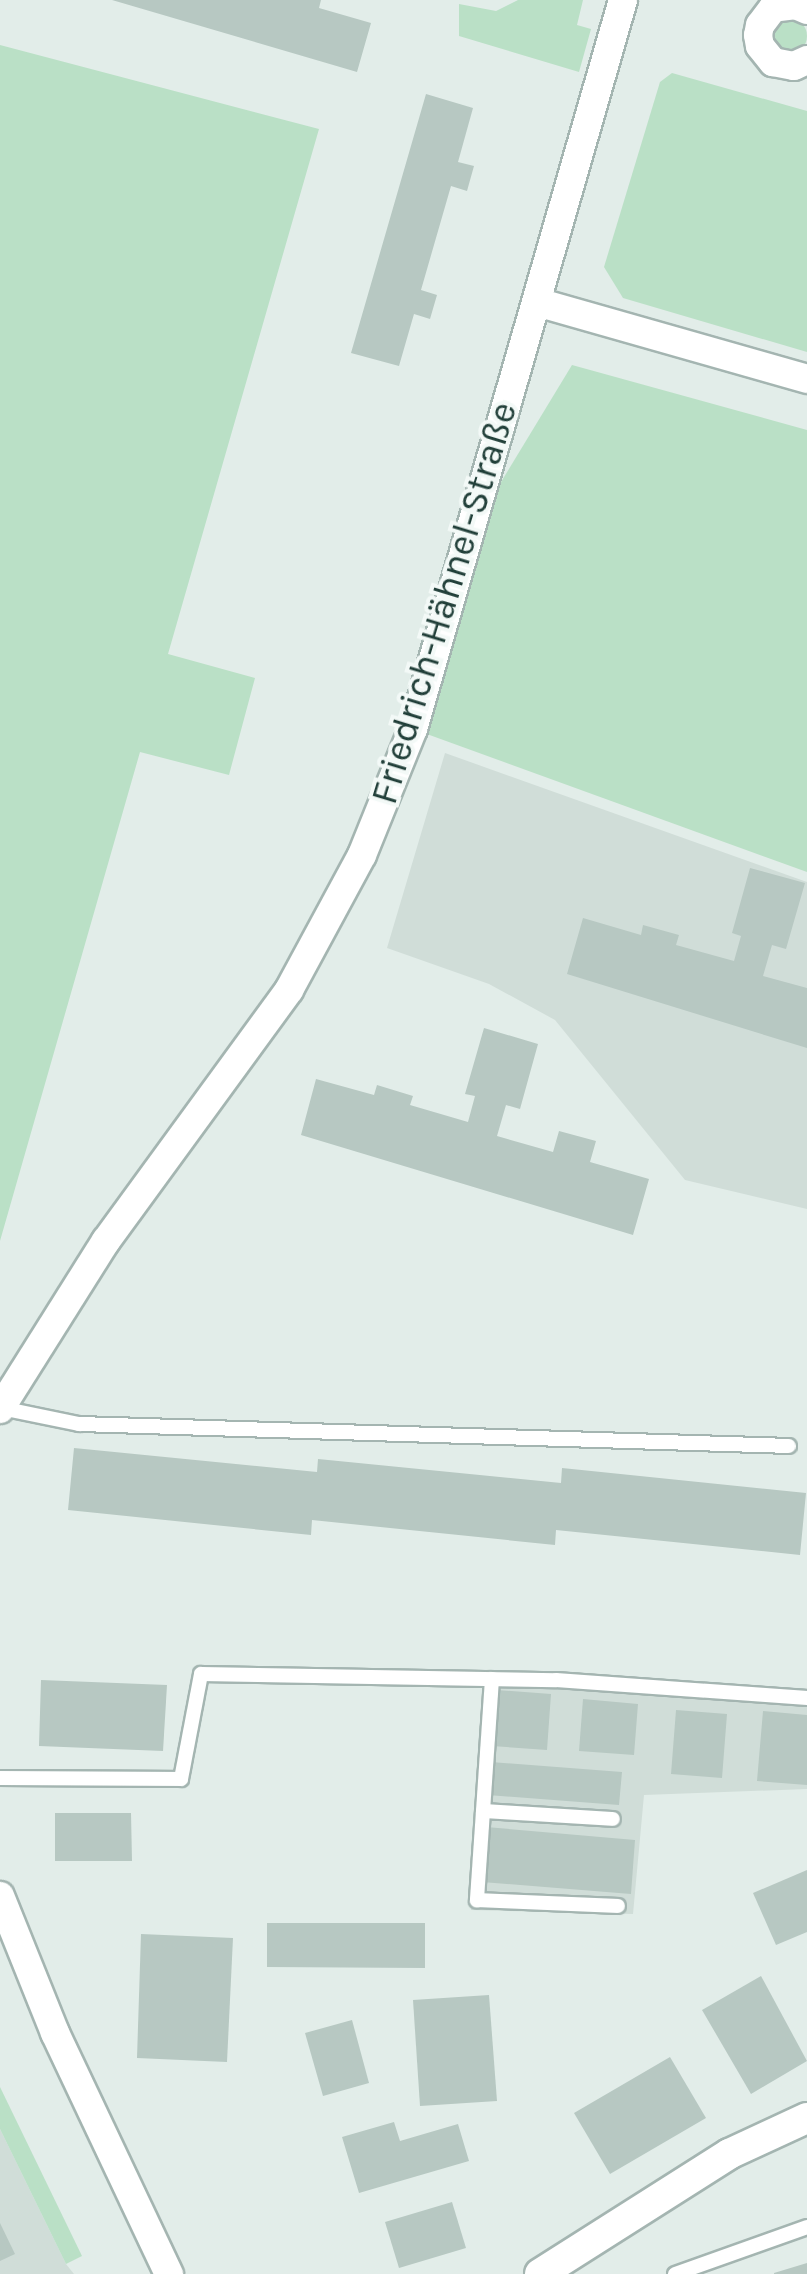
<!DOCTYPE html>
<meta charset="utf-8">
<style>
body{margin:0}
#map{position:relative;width:807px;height:2274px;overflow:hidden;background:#e2ede9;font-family:Karla,sans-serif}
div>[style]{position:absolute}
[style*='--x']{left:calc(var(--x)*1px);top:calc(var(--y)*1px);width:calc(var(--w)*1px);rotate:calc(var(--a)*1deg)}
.built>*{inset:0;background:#d0ddd8}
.green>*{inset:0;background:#bae0c6}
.round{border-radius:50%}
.building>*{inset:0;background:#b7c8c2}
.roads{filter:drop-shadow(2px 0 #a4b5b1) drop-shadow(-2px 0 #a4b5b1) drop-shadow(0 2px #a4b5b1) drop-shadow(0 -2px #a4b5b1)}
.lane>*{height:14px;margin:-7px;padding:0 7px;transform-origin:7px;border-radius:7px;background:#fff}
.street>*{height:28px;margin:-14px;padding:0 14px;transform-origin:14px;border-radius:14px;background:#fff}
.secondary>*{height:30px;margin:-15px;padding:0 15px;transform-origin:15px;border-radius:15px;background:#fff}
span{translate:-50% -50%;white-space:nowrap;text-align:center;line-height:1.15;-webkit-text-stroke:8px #f3f9f7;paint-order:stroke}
.street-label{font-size:38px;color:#213f39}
</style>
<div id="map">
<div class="built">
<div style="clip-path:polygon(445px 753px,807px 882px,807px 1209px,685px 1180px,555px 1020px,489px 984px,387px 948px)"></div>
<div style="clip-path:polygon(487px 1673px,807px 1696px,807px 1789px,644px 1795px,633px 1914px,471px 1910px)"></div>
<div style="clip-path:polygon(0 2129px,66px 2264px,74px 2274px,0 2274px)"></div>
</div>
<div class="green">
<div style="clip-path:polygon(518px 0,583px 0,577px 25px,591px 29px,579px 72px,459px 36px,459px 4px,496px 11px)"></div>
<div class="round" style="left:771px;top:18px;width:36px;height:36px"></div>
<div style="clip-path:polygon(0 45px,319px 129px,168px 654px,255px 678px,229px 775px,140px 752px,0 1241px)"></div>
<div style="clip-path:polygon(672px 73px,807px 111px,807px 352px,623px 298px,604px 267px,660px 82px)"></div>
<div style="clip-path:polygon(572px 365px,807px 430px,807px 872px,413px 729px,467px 538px)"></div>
<div style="clip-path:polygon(0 2087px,82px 2256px,66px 2264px,0 2129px)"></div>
</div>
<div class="building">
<div style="clip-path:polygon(112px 0,321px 0,319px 8px,371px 23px,357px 72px)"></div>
<div style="clip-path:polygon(426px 94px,473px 108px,458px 162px,474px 166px,467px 191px,451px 186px,421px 290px,437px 295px,430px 319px,414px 314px,399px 366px,351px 353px)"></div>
<div style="clip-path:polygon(750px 868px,805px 883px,786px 949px,772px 945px,763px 976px,807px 988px,807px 1048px,567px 974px,583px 918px,641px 935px,643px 925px,679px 935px,676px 945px,734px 961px,741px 936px,732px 933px)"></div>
<div style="clip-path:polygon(484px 1028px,538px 1044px,520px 1109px,506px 1105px,497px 1136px,553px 1152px,559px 1131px,596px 1141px,590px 1162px,649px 1179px,633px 1235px,301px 1135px,316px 1079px,374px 1095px,377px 1085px,413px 1096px,410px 1105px,468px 1122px,475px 1096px,465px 1094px)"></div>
<div style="clip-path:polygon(74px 1448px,317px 1472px,318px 1459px,561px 1483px,562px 1468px,806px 1493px,800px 1555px,556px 1530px,555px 1545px,312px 1520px,311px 1535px,68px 1510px)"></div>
<div style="clip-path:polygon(41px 1680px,167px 1685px,163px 1751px,39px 1746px)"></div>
<div style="clip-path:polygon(496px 1690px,551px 1694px,547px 1750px,492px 1746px)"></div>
<div style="clip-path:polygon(583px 1699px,638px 1704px,634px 1755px,579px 1751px)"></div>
<div style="clip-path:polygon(676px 1710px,727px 1714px,722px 1778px,671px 1774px)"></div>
<div style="clip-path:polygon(763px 1711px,807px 1715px,807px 1785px,757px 1781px)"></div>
<div style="clip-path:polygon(491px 1762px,622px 1772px,619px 1805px,488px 1795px)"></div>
<div style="clip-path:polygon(55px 1813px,131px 1813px,132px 1861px,55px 1861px)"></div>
<div style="clip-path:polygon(486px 1827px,635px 1840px,631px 1894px,482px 1882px)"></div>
<div style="clip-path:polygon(807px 1870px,807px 1932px,776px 1945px,753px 1893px)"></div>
<div style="clip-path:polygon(267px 1923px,425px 1923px,425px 1968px,267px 1967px)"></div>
<div style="clip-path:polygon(141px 1934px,233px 1938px,227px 2062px,137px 2058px)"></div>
<div style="clip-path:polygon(761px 1976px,807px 2061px,751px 2094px,702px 2010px)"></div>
<div style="clip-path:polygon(489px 1995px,497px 2101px,420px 2106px,413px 2000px)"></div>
<div style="clip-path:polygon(352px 2020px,369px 2083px,323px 2096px,305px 2033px)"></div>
<div style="clip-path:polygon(670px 2057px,706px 2118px,610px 2174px,574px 2113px)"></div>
<div style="clip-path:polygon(394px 2122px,400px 2141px,458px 2124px,469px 2161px,359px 2193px,342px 2137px)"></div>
<div style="clip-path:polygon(452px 2202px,466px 2248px,399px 2268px,385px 2222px)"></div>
<div style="clip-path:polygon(0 2223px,15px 2254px,0 2261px)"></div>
<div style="clip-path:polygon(807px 2263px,807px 2274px,774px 2274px,774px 2273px)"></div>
</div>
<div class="roads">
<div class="lane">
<div style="--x:1;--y:1408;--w:80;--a:11.6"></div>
<div style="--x:79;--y:1424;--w:710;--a:1.77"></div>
<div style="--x:492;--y:1679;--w:222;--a:93.9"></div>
<div style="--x:477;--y:1900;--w:141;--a:2.4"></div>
<div style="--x:0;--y:1778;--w:181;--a:0.3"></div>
<div style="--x:181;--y:1779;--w:107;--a:-79.2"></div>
<div style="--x:201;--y:1674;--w:355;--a:1"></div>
<div style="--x:556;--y:1680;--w:252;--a:4.1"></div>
<div style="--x:483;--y:1811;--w:130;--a:3.5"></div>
<div style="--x:675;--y:2274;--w:140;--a:-19.6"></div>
</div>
<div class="street">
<div style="--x:807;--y:10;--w:12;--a:-156"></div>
<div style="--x:796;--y:5;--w:23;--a:173"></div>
<div style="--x:773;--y:8;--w:21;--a:127"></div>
<div style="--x:760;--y:25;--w:10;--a:101"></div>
<div style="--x:758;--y:35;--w:11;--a:80"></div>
<div style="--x:760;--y:46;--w:21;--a:51"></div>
<div style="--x:773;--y:62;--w:21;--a:11"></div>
<div style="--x:794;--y:66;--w:14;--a:-25"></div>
<div style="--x:537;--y:302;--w:281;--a:15.9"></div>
<div style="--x:0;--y:1409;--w:199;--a:-57.8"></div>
<div style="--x:106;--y:1241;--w:311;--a:-53.9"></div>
<div style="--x:289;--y:990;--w:153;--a:-61.6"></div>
<div style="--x:362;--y:855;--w:136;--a:-68"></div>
<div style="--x:413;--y:729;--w:759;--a:-73.93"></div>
<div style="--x:0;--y:1896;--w:148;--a:68.1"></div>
<div style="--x:55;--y:2033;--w:267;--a:64.7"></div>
</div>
<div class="secondary">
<div style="--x:540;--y:2274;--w:224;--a:-32.4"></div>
<div style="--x:729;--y:2154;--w:86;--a:-24.8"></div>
</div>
</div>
<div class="street-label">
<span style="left:444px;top:603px;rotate:-73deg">Friedrich-Hähnel-Straße</span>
</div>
</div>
